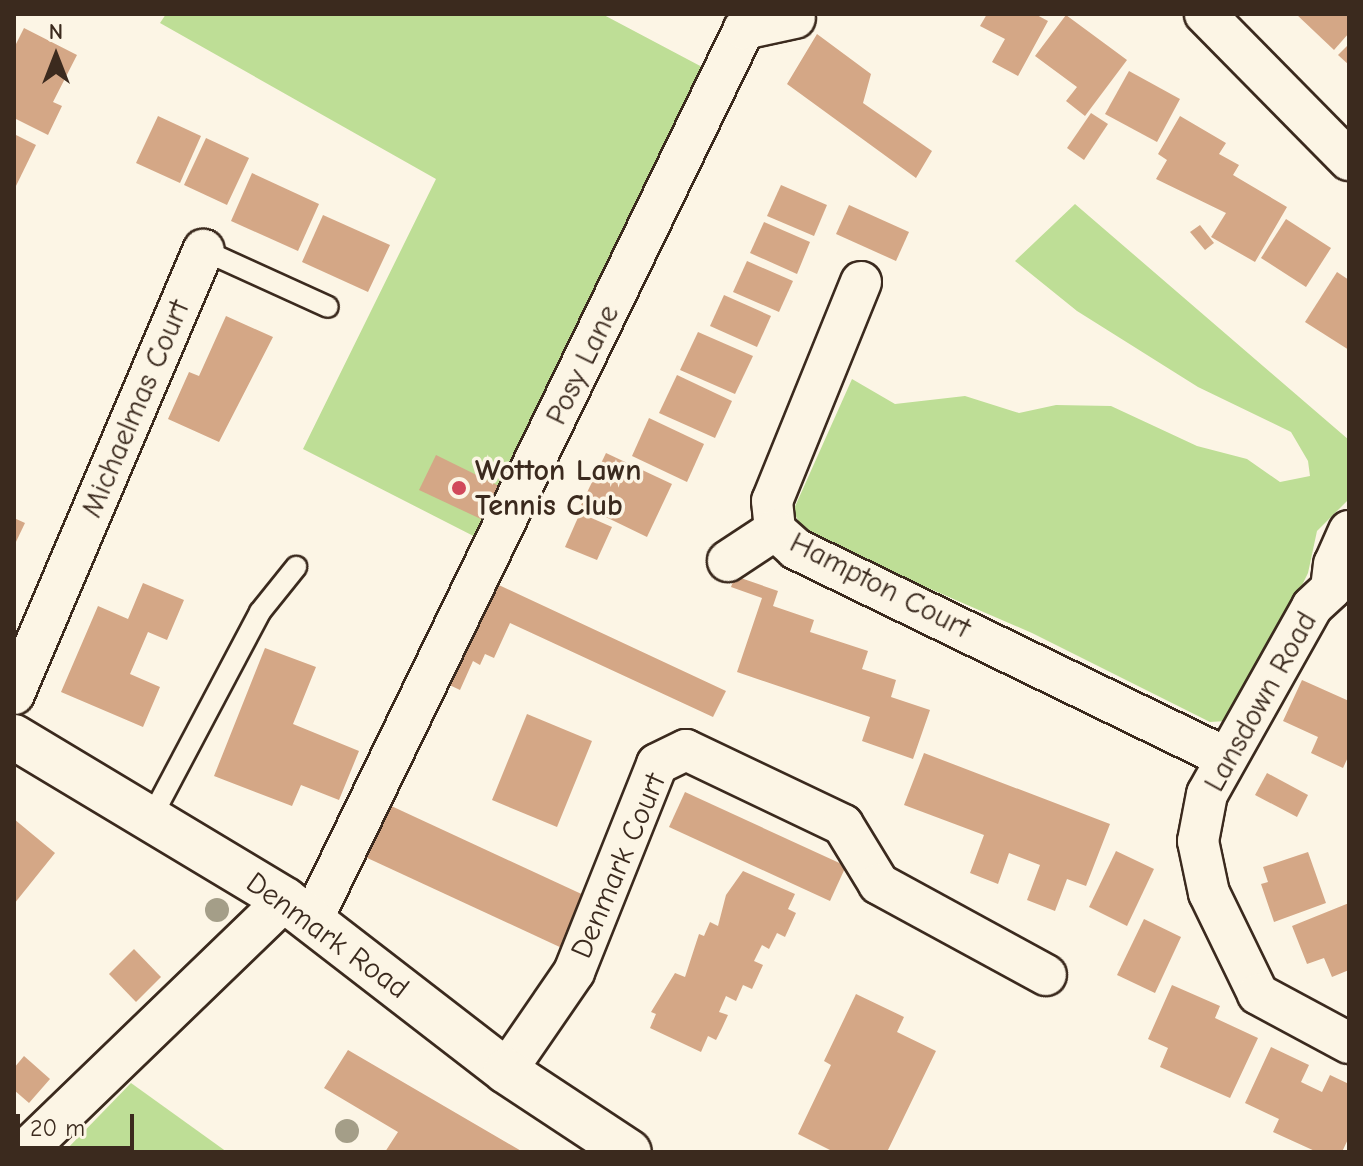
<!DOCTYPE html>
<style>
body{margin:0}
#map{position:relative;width:1363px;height:1166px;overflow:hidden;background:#fcf5e5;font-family:"Comic Neue",sans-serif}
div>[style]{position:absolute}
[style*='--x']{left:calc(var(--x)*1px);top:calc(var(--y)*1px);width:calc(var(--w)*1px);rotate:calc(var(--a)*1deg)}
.green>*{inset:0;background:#bede96}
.building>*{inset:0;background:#d4a786}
.roads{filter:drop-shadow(2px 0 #3b2a1e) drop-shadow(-2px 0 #3b2a1e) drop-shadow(0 2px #3b2a1e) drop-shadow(0 -2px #3b2a1e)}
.lane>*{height:20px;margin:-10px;padding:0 10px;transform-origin:10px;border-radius:10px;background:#fcf5e5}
.street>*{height:40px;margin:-20px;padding:0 20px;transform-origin:20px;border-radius:20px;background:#fcf5e5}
.secondary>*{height:44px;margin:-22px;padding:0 22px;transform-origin:22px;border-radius:22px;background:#fcf5e5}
.trees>*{width:24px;height:24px;margin:-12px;border-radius:50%;background:#a49e88}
.dots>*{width:22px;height:22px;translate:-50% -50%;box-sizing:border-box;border:4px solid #fcf5e5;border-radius:50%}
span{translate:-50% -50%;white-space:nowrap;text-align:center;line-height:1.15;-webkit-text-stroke:7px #fcf5e5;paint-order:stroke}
.street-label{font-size:30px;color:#3b2a1e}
.poi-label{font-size:30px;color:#3b2a1e;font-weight:700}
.left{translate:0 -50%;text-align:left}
.frame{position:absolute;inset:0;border:16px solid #3b2a1e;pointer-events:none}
.north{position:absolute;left:16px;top:16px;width:80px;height:80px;-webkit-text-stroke:6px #fcf5e5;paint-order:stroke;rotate:0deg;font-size:22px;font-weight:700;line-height:32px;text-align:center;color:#3b2a1e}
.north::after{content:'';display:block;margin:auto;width:28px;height:36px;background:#3b2a1e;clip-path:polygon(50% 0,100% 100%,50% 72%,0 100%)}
.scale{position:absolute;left:16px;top:1114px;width:118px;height:36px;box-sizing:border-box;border:4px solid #3b2a1e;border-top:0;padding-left:10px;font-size:24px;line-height:28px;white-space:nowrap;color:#3b2a1e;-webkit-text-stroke:6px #fcf5e5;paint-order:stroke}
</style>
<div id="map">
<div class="green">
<div style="clip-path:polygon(166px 14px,602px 14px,721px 77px,495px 547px,303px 449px,436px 179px,160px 23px)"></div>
<div style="clip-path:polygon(1075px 204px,1349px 440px,1349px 499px,1317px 531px,1308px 573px,1247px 698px,1226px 721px,1210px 722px,1032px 633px,806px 535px,793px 511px,852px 379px,895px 404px,965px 396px,1019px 413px,1056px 405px,1111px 406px,1197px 446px,1247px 459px,1280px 482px,1310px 476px,1308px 461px,1291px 432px,1198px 387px,1077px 311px,1015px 261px)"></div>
<div style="clip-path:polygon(131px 1083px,227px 1152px,64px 1152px)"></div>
</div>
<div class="building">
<div style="clip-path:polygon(987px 14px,1035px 14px,1048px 21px,1018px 76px,992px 62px,1005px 39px,980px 26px)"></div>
<div style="clip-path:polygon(1296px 14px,1349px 14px,1349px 33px,1334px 50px)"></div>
<div style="clip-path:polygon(1066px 15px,1127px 60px,1085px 116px,1066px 101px,1077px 87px,1035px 56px)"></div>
<div style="clip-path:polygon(24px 28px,77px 55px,53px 102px,62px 106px,48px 135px,14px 118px,14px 48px)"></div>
<div style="clip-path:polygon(817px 34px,871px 74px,863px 103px,932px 151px,916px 178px,787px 84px)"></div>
<div style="clip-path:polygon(1349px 44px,1349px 65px,1338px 55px)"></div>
<div style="clip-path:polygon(1129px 71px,1180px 99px,1157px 142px,1105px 114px)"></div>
<div style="clip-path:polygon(1091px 113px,1108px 124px,1084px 160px,1067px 148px)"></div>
<div style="clip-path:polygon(158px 116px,201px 136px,180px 183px,136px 163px)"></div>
<div style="clip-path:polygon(1180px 116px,1226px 143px,1219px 154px,1239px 165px,1233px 175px,1287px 207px,1255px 262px,1211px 237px,1226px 213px,1156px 179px,1167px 160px,1158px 154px)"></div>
<div style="clip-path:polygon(14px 134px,36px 145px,14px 190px)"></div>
<div style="clip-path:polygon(206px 138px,249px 158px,227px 205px,184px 185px)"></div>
<div style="clip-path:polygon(252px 173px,319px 204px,298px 251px,231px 221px)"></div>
<div style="clip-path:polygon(781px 185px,827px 205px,814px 236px,767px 216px)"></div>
<div style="clip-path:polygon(849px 205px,909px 232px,896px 261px,836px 234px)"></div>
<div style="clip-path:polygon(323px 215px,390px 245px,368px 292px,302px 262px)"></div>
<div style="clip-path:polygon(1286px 219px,1331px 248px,1306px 287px,1261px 258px)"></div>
<div style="clip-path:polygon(764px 222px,810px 242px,797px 274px,750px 253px)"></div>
<div style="clip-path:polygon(1200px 225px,1214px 243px,1205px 250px,1190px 232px)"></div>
<div style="clip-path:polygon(747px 261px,793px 281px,779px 312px,733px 292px)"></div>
<div style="clip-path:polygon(1337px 272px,1349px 280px,1349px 350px,1305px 322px)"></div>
<div style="clip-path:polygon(724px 295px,771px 316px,757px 347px,710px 326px)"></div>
<div style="clip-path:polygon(226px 316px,273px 337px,219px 442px,168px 419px,189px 372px,199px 376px)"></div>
<div style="clip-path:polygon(698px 332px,753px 356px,735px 394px,680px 370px)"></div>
<div style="clip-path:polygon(677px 375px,732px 401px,715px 438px,659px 413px)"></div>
<div style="clip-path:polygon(649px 418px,704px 444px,687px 482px,632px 456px)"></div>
<div style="clip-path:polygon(606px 453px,672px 484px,647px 537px,581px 505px)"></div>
<div style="clip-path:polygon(436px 455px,499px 486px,483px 520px,419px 490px)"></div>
<div style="clip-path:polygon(580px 513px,612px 527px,597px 560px,565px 547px)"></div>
<div style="clip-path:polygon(14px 518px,25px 523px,14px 546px)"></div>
<div style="clip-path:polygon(735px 576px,778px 591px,773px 606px,814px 620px,810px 632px,868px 651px,862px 669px,896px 680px,891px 697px,930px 710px,913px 759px,862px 741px,870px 717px,737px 672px,762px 598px,731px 587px)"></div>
<div style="clip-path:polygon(486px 579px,726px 691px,713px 717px,510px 623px,494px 658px,485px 654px,480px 665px,473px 661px,460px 690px,439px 680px)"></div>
<div style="clip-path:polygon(143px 583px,184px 600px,167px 640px,148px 632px,130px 674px,160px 687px,143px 727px,61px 692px,98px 606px,128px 619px)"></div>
<div style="clip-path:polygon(265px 648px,316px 667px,293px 724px,359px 751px,339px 800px,301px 785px,292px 806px,214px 776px)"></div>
<div style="clip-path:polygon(1302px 680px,1349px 701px,1349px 755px,1343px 768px,1311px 753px,1318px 737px,1283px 721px)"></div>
<div style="clip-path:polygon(527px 714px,592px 741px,557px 827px,492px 800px)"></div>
<div style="clip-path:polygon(924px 753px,1110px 824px,1086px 886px,1067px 879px,1055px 911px,1027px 900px,1040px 865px,1009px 853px,998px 884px,970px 873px,984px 835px,904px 805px)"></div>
<div style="clip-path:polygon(1267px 773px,1308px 795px,1297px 817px,1255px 795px)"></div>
<div style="clip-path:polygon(685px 792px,846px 866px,830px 901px,669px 827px)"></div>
<div style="clip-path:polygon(387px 804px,588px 897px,564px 949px,363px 856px)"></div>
<div style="clip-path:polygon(14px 819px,55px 853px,14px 904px)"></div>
<div style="clip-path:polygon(1116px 851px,1154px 869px,1127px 926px,1089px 907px)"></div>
<div style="clip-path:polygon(1308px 852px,1326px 903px,1274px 922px,1261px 884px,1268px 882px,1263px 867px)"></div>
<div style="clip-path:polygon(743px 871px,795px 894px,788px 909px,796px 913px,785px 937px,777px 933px,769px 949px,762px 945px,754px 961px,763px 965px,752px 989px,743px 985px,736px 1001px,726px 996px,719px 1012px,728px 1015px,722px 1028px,716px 1040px,708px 1036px,701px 1052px,650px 1028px,656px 1014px,651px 1012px,675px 973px,685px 977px,699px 934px,704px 936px,710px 922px,718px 926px,726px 895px)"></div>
<div style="clip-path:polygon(1349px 903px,1349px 970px,1332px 977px,1324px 958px,1307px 964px,1292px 926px)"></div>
<div style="clip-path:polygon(1144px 919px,1181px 937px,1155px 993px,1117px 975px)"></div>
<div style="clip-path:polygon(134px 949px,161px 977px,136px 1002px,109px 974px)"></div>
<div style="clip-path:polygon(1172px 985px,1220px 1006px,1215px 1018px,1258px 1038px,1230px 1098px,1160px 1067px,1168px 1048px,1148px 1039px)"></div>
<div style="clip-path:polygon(856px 994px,904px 1017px,897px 1032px,936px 1051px,887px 1152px,834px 1152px,798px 1134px,831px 1065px,824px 1061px)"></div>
<div style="clip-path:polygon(1271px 1047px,1309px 1065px,1301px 1082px,1322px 1092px,1330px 1075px,1349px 1084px,1349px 1137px,1342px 1152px,1317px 1152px,1273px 1132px,1279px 1119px,1245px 1103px)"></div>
<div style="clip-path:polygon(348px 1050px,523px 1152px,385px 1152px,398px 1132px,324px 1088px)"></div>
<div style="clip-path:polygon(24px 1056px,50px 1079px,29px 1103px,14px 1090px,14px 1068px)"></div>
</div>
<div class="roads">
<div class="lane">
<div style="--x:203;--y:250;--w:137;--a:24.5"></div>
<div style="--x:151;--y:818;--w:233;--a:-62.1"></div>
<div style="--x:260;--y:612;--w:58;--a:-51.3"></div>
</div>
<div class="street">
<div style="--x:1205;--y:14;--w:205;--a:45.4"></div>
<div style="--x:861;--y:282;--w:236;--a:112.1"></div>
<div style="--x:772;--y:501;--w:29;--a:84"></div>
<div style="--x:775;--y:530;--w:28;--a:42"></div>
<div style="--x:796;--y:549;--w:478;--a:25.9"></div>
<div style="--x:1349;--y:531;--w:36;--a:114"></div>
<div style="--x:1334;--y:564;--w:25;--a:97"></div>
<div style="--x:1331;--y:589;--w:26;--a:137"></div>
<div style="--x:1312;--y:607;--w:214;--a:119.3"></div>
<div style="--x:1207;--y:794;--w:48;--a:100.8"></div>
<div style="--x:1198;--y:841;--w:53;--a:78.1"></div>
<div style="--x:1209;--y:893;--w:112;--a:64.1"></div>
<div style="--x:1258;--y:994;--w:103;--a:28.3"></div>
<div style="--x:728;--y:561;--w:56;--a:-33.4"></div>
<div style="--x:14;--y:694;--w:483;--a:-66.9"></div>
<div style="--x:312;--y:920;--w:990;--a:-64.13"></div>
<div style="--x:744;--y:29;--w:52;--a:-12.2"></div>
<div style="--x:506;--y:1071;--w:120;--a:-55.5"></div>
<div style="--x:574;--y:972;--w:224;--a:-68.2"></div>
<div style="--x:657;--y:764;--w:32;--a:-26"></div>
<div style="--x:686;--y:750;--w:174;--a:25.5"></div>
<div style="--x:843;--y:825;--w:69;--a:58.6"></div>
<div style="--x:879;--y:884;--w:190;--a:28.6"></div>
<div style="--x:24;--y:1152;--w:363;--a:-44"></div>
</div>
<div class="secondary">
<div style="--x:14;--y:737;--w:316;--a:31"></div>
<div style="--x:285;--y:900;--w:279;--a:37.7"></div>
<div style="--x:506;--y:1071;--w:147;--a:33.4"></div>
</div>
</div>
<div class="trees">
<div style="left:217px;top:910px"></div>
<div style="left:347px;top:1131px"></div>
</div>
<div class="dots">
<div style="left:459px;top:488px;background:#d1495b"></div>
</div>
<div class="street-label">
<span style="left:583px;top:365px;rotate:-64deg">Posy Lane</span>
<span style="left:136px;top:409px;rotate:-67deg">Michaelmas Court</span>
<span style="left:880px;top:586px;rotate:27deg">Hampton Court</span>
<span style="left:1261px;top:702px;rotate:-61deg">Lansdown Road</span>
<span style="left:619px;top:866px;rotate:-67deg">Denmark Court</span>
<span style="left:327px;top:936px;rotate:36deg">Denmark Road</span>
</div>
<div class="poi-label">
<span class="left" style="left:475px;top:488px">Wotton Lawn<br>Tennis Club</span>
</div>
<div class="frame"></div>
<div class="north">N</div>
<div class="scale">20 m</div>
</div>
